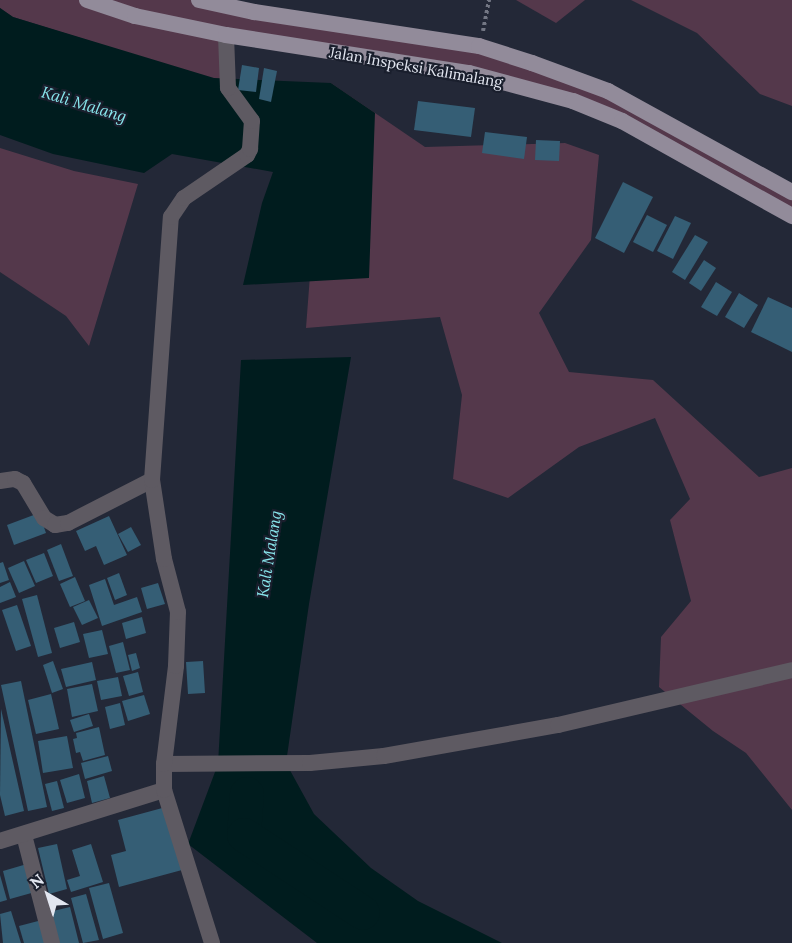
<!DOCTYPE html>
<style>
body{margin:0}
#map{position:relative;width:792px;height:943px;overflow:hidden;background:#232837;font-family:Lora,serif}
div>[style]{position:absolute}
[style*='--x']{left:calc(var(--x)*1px);top:calc(var(--y)*1px);width:calc(var(--w)*1px);rotate:calc(var(--a)*1deg)}
.green>*{inset:0;background:#54384b}
.water>*{inset:0;background:#001c1e}
.river>*{height:34px;margin:-17px;padding:0 17px;transform-origin:17px;border-radius:17px;background:#001c1e}
.building>*{inset:0;background:#355e75}
.path>*{height:4px;margin-top:-2px;transform-origin:0;background:repeating-linear-gradient(90deg,#737784 0 3px,transparent 0 6px)}
.minor>*{height:16px;margin:-8px;padding:0 8px;transform-origin:8px;border-radius:8px;background:#5e5a62}
.primary>*{height:16px;margin:-8px;padding:0 8px;transform-origin:8px;border-radius:8px;background:#928b9a}
span{translate:-50% -50%;white-space:nowrap;text-align:center;line-height:1.15;-webkit-text-stroke:4.5px #1a1f2d;paint-order:stroke}
.street-label{font-size:15px;color:#e2e6f0}
.water-label{font-size:16px;color:#89e7ed;font-style:italic}
.north{position:absolute;left:18px;top:865px;width:60px;height:60px;-webkit-text-stroke:4px #1a1f2d;paint-order:stroke;rotate:321deg;font-size:16px;font-weight:700;line-height:24px;text-align:center;color:#e2e6f0}
.north::after{content:'';display:block;margin:auto;width:21px;height:27px;background:#e2e6f0;clip-path:polygon(50% 0,100% 100%,50% 72%,0 100%)}
</style>
<div id="map">
<div class="green">
<div style="clip-path:polygon(0 0,199px 0,414px 34px,579px 79px,792px 193px,792px 216px,666px 145px,522px 86px,226px 35px,227px 84px,13px 17px,0 8px)"></div>
<div style="clip-path:polygon(516px 0,585px 0,556px 23px)"></div>
<div style="clip-path:polygon(631px 0,792px 0,792px 106px,760px 94px,697px 33px)"></div>
<div style="clip-path:polygon(331px 83px,425px 147px,565px 143px,599px 155px,591px 240px,539px 313px,569px 372px,653px 380px,759px 477px,792px 468px,792px 810px,746px 753px,713px 731px,659px 687px,661px 637px,691px 601px,670px 520px,690px 499px,655px 418px,579px 447px,508px 498px,453px 479px,462px 395px,440px 317px,306px 328px,317px 183px)"></div>
<div style="clip-path:polygon(0 148px,74px 171px,138px 184px,89px 346px,66px 316px,0 272px)"></div>
</div>
<div class="water">
<div style="clip-path:polygon(0 8px,13px 17px,214px 78px,331px 83px,375px 113px,369px 278px,243px 285px,262px 203px,273px 172px,172px 154px,144px 173px,53px 154px,0 135px)"></div>
<div style="clip-path:polygon(351px 357px,309px 604px,286px 763px,314px 814px,371px 868px,418px 901px,502px 943px,317px 943px,188px 844px,218px 764px,241px 360px)"></div>
</div>
<div class="river">
<div style="--x:247;--y:794;--w:41;--a:94.2"></div>
<div style="--x:244;--y:835;--w:142;--a:33.2"></div>
</div>
<div class="building">
<div style="clip-path:polygon(242px 65px,259px 68px,256px 92px,238px 90px)"></div>
<div style="clip-path:polygon(264px 68px,277px 71px,271px 102px,259px 99px)"></div>
<div style="clip-path:polygon(418px 101px,475px 108px,471px 137px,414px 130px)"></div>
<div style="clip-path:polygon(485px 132px,527px 137px,524px 159px,482px 153px)"></div>
<div style="clip-path:polygon(536px 140px,560px 141px,559px 161px,535px 160px)"></div>
<div style="clip-path:polygon(623px 182px,653px 197px,624px 253px,595px 238px)"></div>
<div style="clip-path:polygon(647px 215px,667px 225px,653px 252px,633px 242px)"></div>
<div style="clip-path:polygon(675px 216px,691px 223px,673px 259px,657px 251px)"></div>
<div style="clip-path:polygon(695px 235px,708px 242px,685px 280px,672px 272px)"></div>
<div style="clip-path:polygon(704px 260px,716px 268px,701px 291px,689px 283px)"></div>
<div style="clip-path:polygon(716px 282px,732px 292px,717px 316px,701px 307px)"></div>
<div style="clip-path:polygon(739px 293px,758px 305px,744px 328px,725px 317px)"></div>
<div style="clip-path:polygon(768px 297px,792px 308px,792px 352px,751px 332px)"></div>
<div style="clip-path:polygon(39px 513px,46px 533px,14px 545px,7px 525px)"></div>
<div style="clip-path:polygon(109px 516px,127px 555px,104px 565px,96px 546px,85px 551px,76px 531px)"></div>
<div style="clip-path:polygon(131px 527px,141px 545px,128px 552px,118px 534px)"></div>
<div style="clip-path:polygon(61px 544px,73px 576px,59px 581px,47px 550px)"></div>
<div style="clip-path:polygon(44px 553px,53px 576px,36px 583px,26px 560px)"></div>
<div style="clip-path:polygon(24px 561px,35px 586px,19px 593px,8px 568px)"></div>
<div style="clip-path:polygon(3px 562px,9px 580px,0 583px,0 563px)"></div>
<div style="clip-path:polygon(119px 573px,127px 595px,115px 600px,107px 578px)"></div>
<div style="clip-path:polygon(75px 577px,85px 601px,70px 607px,60px 584px)"></div>
<div style="clip-path:polygon(105px 579px,114px 605px,137px 597px,142px 612px,102px 626px,89px 585px)"></div>
<div style="clip-path:polygon(10px 582px,16px 597px,0 603px,0 587px)"></div>
<div style="clip-path:polygon(158px 583px,165px 604px,147px 609px,141px 588px)"></div>
<div style="clip-path:polygon(37px 595px,52px 653px,38px 657px,22px 599px)"></div>
<div style="clip-path:polygon(89px 600px,98px 618px,82px 625px,73px 607px)"></div>
<div style="clip-path:polygon(17px 605px,31px 646px,16px 651px,2px 610px)"></div>
<div style="clip-path:polygon(142px 617px,146px 633px,126px 639px,122px 623px)"></div>
<div style="clip-path:polygon(74px 622px,80px 642px,60px 648px,54px 628px)"></div>
<div style="clip-path:polygon(102px 630px,108px 654px,89px 658px,83px 634px)"></div>
<div style="clip-path:polygon(123px 642px,130px 670px,116px 673px,109px 646px)"></div>
<div style="clip-path:polygon(136px 653px,140px 668px,132px 671px,128px 655px)"></div>
<div style="clip-path:polygon(53px 661px,63px 689px,52px 693px,43px 665px)"></div>
<div style="clip-path:polygon(203px 661px,205px 693px,188px 694px,186px 662px)"></div>
<div style="clip-path:polygon(92px 662px,96px 680px,66px 687px,61px 669px)"></div>
<div style="clip-path:polygon(138px 672px,143px 692px,129px 696px,123px 676px)"></div>
<div style="clip-path:polygon(118px 677px,122px 696px,101px 700px,97px 681px)"></div>
<div style="clip-path:polygon(21px 681px,47px 807px,28px 811px,1px 685px)"></div>
<div style="clip-path:polygon(92px 684px,98px 711px,72px 717px,67px 689px)"></div>
<div style="clip-path:polygon(51px 694px,59px 729px,36px 734px,28px 700px)"></div>
<div style="clip-path:polygon(144px 695px,150px 714px,128px 721px,122px 701px)"></div>
<div style="clip-path:polygon(120px 703px,125px 725px,110px 729px,105px 707px)"></div>
<div style="clip-path:polygon(1px 709px,24px 811px,5px 816px,0 795px)"></div>
<div style="clip-path:polygon(89px 714px,93px 726px,74px 732px,70px 720px)"></div>
<div style="clip-path:polygon(99px 727px,105px 755px,83px 761px,80px 752px,76px 753px,73px 739px,77px 738px,76px 733px)"></div>
<div style="clip-path:polygon(67px 736px,73px 768px,43px 773px,38px 741px)"></div>
<div style="clip-path:polygon(108px 756px,112px 771px,85px 779px,81px 763px)"></div>
<div style="clip-path:polygon(79px 774px,85px 798px,67px 803px,60px 780px)"></div>
<div style="clip-path:polygon(104px 776px,110px 798px,92px 803px,87px 781px)"></div>
<div style="clip-path:polygon(57px 781px,64px 808px,52px 811px,45px 784px)"></div>
<div style="clip-path:polygon(166px 807px,182px 870px,119px 887px,111px 855px,126px 851px,118px 820px)"></div>
<div style="clip-path:polygon(57px 844px,67px 889px,49px 894px,38px 848px)"></div>
<div style="clip-path:polygon(91px 844px,103px 882px,71px 892px,67px 880px,80px 876px,72px 850px)"></div>
<div style="clip-path:polygon(27px 864px,35px 892px,10px 899px,3px 871px)"></div>
<div style="clip-path:polygon(0 875px,7px 900px,0 902px)"></div>
<div style="clip-path:polygon(109px 883px,123px 933px,103px 939px,89px 888px)"></div>
<div style="clip-path:polygon(86px 894px,99px 940px,83px 943px,71px 898px)"></div>
<div style="clip-path:polygon(70px 907px,79px 943px,57px 943px,49px 912px)"></div>
<div style="clip-path:polygon(11px 911px,21px 943px,3px 943px,0 914px)"></div>
<div style="clip-path:polygon(42px 920px,49px 943px,24px 943px,19px 926px)"></div>
</div>
<div class="path">
<div style="--x:483;--y:31;--w:32;--a:-79"></div>
</div>
<div class="minor">
<div style="--x:0;--y:481;--w:15;--a:-8"></div>
<div style="--x:15;--y:479;--w:9;--a:27"></div>
<div style="--x:23;--y:483;--w:41;--a:59"></div>
<div style="--x:44;--y:518;--w:13;--a:32"></div>
<div style="--x:55;--y:525;--w:13;--a:-9"></div>
<div style="--x:68;--y:523;--w:94;--a:-27.1"></div>
<div style="--x:164;--y:764;--w:146;--a:-0.4"></div>
<div style="--x:310;--y:763;--w:74;--a:-5.4"></div>
<div style="--x:384;--y:756;--w:177;--a:-10.1"></div>
<div style="--x:558;--y:725;--w:240;--a:-13.2"></div>
<div style="--x:24;--y:835;--w:112;--a:75.5"></div>
<div style="--x:0;--y:841;--w:172;--a:-17.3"></div>
<div style="--x:212;--y:943;--w:160;--a:-107.4"></div>
<div style="--x:164;--y:790;--w:26;--a:-90"></div>
<div style="--x:164;--y:764;--w:99;--a:-83"></div>
<div style="--x:176;--y:666;--w:54;--a:-87.9"></div>
<div style="--x:178;--y:612;--w:55;--a:-104.8"></div>
<div style="--x:164;--y:559;--w:80;--a:-98.6"></div>
<div style="--x:152;--y:480;--w:264;--a:-85.9"></div>
<div style="--x:171;--y:217;--w:23;--a:-56"></div>
<div style="--x:184;--y:198;--w:76;--a:-34.3"></div>
<div style="--x:247;--y:155;--w:7;--a:-63"></div>
<div style="--x:250;--y:149;--w:28;--a:-86"></div>
<div style="--x:252;--y:121;--w:41;--a:-126"></div>
<div style="--x:228;--y:88;--w:53;--a:-92.2"></div>
</div>
<div class="primary">
<div style="--x:87;--y:0;--w:51;--a:18.4"></div>
<div style="--x:135;--y:16;--w:93;--a:11.8"></div>
<div style="--x:226;--y:35;--w:246;--a:8.9"></div>
<div style="--x:469;--y:73;--w:108;--a:15.1"></div>
<div style="--x:573;--y:101;--w:53;--a:22.2"></div>
<div style="--x:622;--y:121;--w:195;--a:29.2"></div>
<div style="--x:199;--y:0;--w:56;--a:12.3"></div>
<div style="--x:254;--y:12;--w:228;--a:8.6"></div>
<div style="--x:479;--y:46;--w:56;--a:17.8"></div>
<div style="--x:532;--y:63;--w:81;--a:20.2"></div>
<div style="--x:608;--y:91;--w:210;--a:28.8"></div>
</div>
<div class="street-label">
<span style="left:416px;top:67px;rotate:10deg">Jalan Inspeksi Kalimalang</span>
</div>
<div class="water-label">
<span style="left:84px;top:104px;rotate:17deg">Kali Malang</span>
<span style="left:269px;top:554px;rotate:-81deg">Kali Malang</span>
</div>
<div class="north">N</div>
</div>
